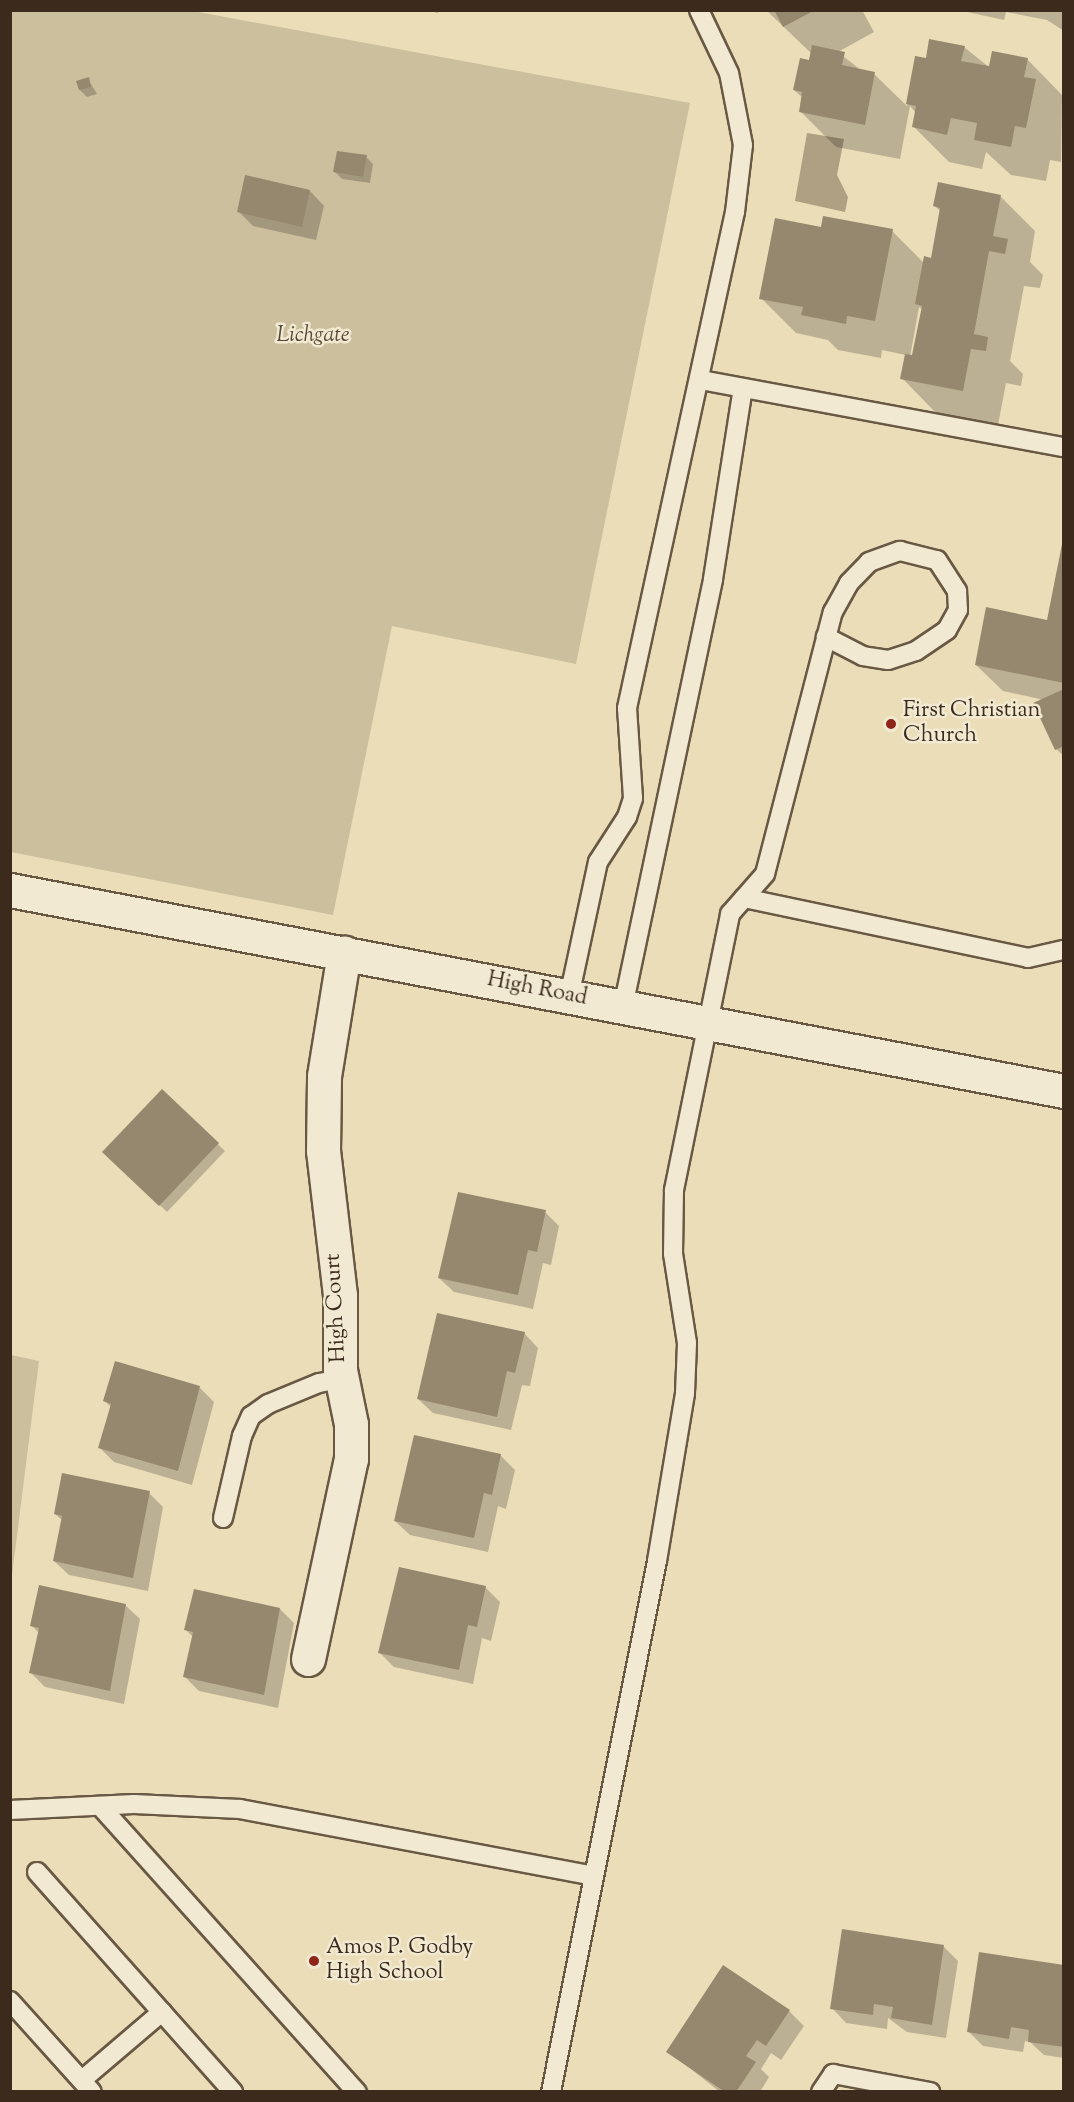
<!DOCTYPE html>
<style>
body{margin:0}
#map{position:relative;width:1074px;height:2102px;overflow:hidden;background:#eaddb8;font-family:"Sorts Mill Goudy",serif}
div>[style]{position:absolute}
[style*='--x']{left:calc(var(--x)*1px);top:calc(var(--y)*1px);width:calc(var(--w)*1px);rotate:calc(var(--a)*1deg)}
.green>*{inset:0;background:#ccbf9e}
.water>*{inset:0;background:#afa083}
.shadow>*{inset:0;background:#0003}
.building>*{inset:0;background:#96886e}
.roads{filter:drop-shadow(2px 0 #685844) drop-shadow(-2px 0 #685844) drop-shadow(0 2px #685844) drop-shadow(0 -2px #685844)}
.lane>*{height:18px;margin:-9px;padding:0 9px;transform-origin:9px;border-radius:9px;background:#f1e9d1}
.street>*{height:33px;margin:-16.5px;padding:0 16.5px;transform-origin:16.5px;border-radius:16.5px;background:#f1e9d1}
.secondary>*{height:33px;margin:-16.5px;padding:0 16.5px;transform-origin:16.5px;border-radius:16.5px;background:#f1e9d1}
.dots>*{width:16px;height:16px;translate:-50% -50%;box-sizing:border-box;border:3px solid #f1e9d1;border-radius:50%}
span{translate:-50% -50%;white-space:nowrap;text-align:center;line-height:1.15;-webkit-text-stroke:5px #f1e9d1;paint-order:stroke}
.park-label{font-size:22px;color:#594937;font-style:italic}
.poi-label{font-size:22px;color:#3c2b1d}
.left{translate:0 -50%;text-align:left}
.street-label{font-size:22px;color:#3c2b1d}
.frame{position:absolute;inset:0;border:12px solid #3c2b1d;pointer-events:none}
</style>
<div id="map">
<div class="green">
<div style="clip-path:polygon(10px 11px,193px 11px,690px 103px,576px 664px,392px 626px,333px 915px,11px 852px)"></div>
<div style="clip-path:polygon(11px 1355px,39px 1361px,11px 1583px,10px 1355px)"></div>
</div>
<div class="water">
<div style="clip-path:polygon(807px 133px,844px 139px,837px 175px,848px 197px,845px 212px,795px 201px)"></div>
</div>
<div class="shadow">
<div style="clip-path:polygon(423px 10px,439px 10px,438px 13px)"></div>
<div style="clip-path:polygon(766px 10px,862px 10px,874px 32px,838px 52px,862px 71px,874px 74px,907px 106px,916px 58px,927px 60px,964px 47px,990px 68px,1027px 59px,1062px 95px,1061px 162px,1050px 160px,1046px 181px,1011px 175px,986px 152px,982px 169px,949px 162px,914px 127px,916px 113px,910px 106px,900px 159px,836px 147px,800px 111px,803px 98px,794px 90px,812px 54px)"></div>
<div style="clip-path:polygon(1064px 10px,1064px 31px,1047px 20px,1006px 12px,1004px 20px,958px 10px)"></div>
<div style="clip-path:polygon(88px 79px,97px 94px,87px 97px,80px 90px)"></div>
<div style="clip-path:polygon(366px 157px,373px 164px,370px 183px,342px 179px,335px 172px)"></div>
<div style="clip-path:polygon(310px 191px,324px 206px,316px 240px,253px 226px,239px 212px)"></div>
<div style="clip-path:polygon(evenodd,1000px 196px,1035px 231px,1030px 262px,1043px 275px,1040px 288px,1024px 286px,1010px 361px,1023px 374px,1021px 386px,1006px 383px,998px 425px,937px 414px,902px 378px,906px 355px,882px 350px,881px 358px,838px 350px,828px 340px,796px 333px,761px 298px,822px 229px,892px 231px,924px 263px,932px 259px,941px 212px,935px 206px,1000px 196px,919px 307px,923px 310px,913px 357px,910px 357px,919px 307px)"></div>
<div style="clip-path:polygon(1064px 546px,1064px 756px,1056px 749px,1044px 700px,1003px 691px,976px 665px,1048px 621px)"></div>
<div style="clip-path:polygon(162px 1091px,225px 1151px,167px 1212px,104px 1152px)"></div>
<div style="clip-path:polygon(545px 1212px,559px 1226px,551px 1265px,543px 1263px,533px 1309px,454px 1292px,439px 1278px)"></div>
<div style="clip-path:polygon(524px 1333px,538px 1348px,530px 1386px,522px 1385px,511px 1430px,433px 1413px,418px 1399px)"></div>
<div style="clip-path:polygon(199px 1387px,214px 1402px,192px 1485px,114px 1462px,100px 1448px,112px 1408px,105px 1401px)"></div>
<div style="clip-path:polygon(500px 1455px,515px 1470px,506px 1509px,498px 1506px,488px 1552px,410px 1535px,395px 1521px)"></div>
<div style="clip-path:polygon(149px 1493px,163px 1507px,148px 1591px,69px 1575px,54px 1561px,63px 1521px,55px 1514px)"></div>
<div style="clip-path:polygon(485px 1587px,500px 1602px,491px 1641px,482px 1638px,473px 1684px,394px 1667px,380px 1653px)"></div>
<div style="clip-path:polygon(125px 1605px,140px 1619px,124px 1704px,45px 1687px,31px 1673px,39px 1633px,32px 1626px)"></div>
<div style="clip-path:polygon(280px 1609px,294px 1623px,278px 1708px,199px 1691px,185px 1677px,193px 1637px,186px 1630px)"></div>
<div style="clip-path:polygon(943px 1946px,958px 1961px,946px 2038px,907px 2032px,888px 2018px,887px 2029px,846px 2023px,832px 2008px)"></div>
<div style="clip-path:polygon(724px 1967px,789px 2011px,804px 2026px,781px 2060px,771px 2053px,761px 2069px,769px 2077px,760px 2092px,720px 2092px,668px 2051px)"></div>
<div style="clip-path:polygon(1064px 1967px,1064px 2058px,1044px 2055px,1030px 2042px,1025px 2041px,1023px 2052px,983px 2046px,968px 2031px)"></div>
</div>
<div class="building">
<div style="clip-path:polygon(774px 10px,815px 10px,783px 27px)"></div>
<div style="clip-path:polygon(929px 39px,965px 46px,961px 61px,989px 66px,992px 51px,1028px 58px,1024px 77px,1036px 79px,1026px 128px,1015px 126px,1011px 147px,974px 140px,977px 123px,951px 118px,947px 135px,912px 127px,916px 106px,906px 104px,915px 56px,926px 58px)"></div>
<div style="clip-path:polygon(812px 45px,845px 52px,842px 65px,875px 72px,865px 125px,799px 112px,802px 92px,793px 90px,800px 58px,809px 60px)"></div>
<div style="clip-path:polygon(89px 77px,91px 87px,79px 90px,76px 81px)"></div>
<div style="clip-path:polygon(337px 151px,367px 155px,363px 177px,333px 172px)"></div>
<div style="clip-path:polygon(245px 175px,310px 190px,302px 227px,237px 212px)"></div>
<div style="clip-path:polygon(938px 182px,1001px 195px,993px 236px,1008px 239px,1005px 254px,989px 251px,974px 334px,988px 337px,986px 351px,971px 349px,963px 391px,900px 379px,905px 354px,912px 355px,922px 306px,915px 304px,924px 256px,931px 258px,940px 208px,933px 206px)"></div>
<div style="clip-path:polygon(823px 216px,893px 229px,875px 321px,847px 316px,846px 324px,801px 315px,803px 307px,759px 299px,775px 218px,821px 227px)"></div>
<div style="clip-path:polygon(1062px 544px,1064px 683px,975px 665px,986px 607px,1047px 620px)"></div>
<div style="clip-path:polygon(1064px 689px,1064px 746px,1055px 750px,1033px 703px)"></div>
<div style="clip-path:polygon(162px 1089px,219px 1143px,159px 1206px,102px 1152px)"></div>
<div style="clip-path:polygon(458px 1192px,546px 1210px,537px 1252px,528px 1250px,518px 1295px,438px 1278px)"></div>
<div style="clip-path:polygon(437px 1313px,525px 1332px,515px 1373px,507px 1371px,497px 1417px,417px 1399px)"></div>
<div style="clip-path:polygon(115px 1361px,200px 1386px,178px 1471px,98px 1448px,111px 1404px,103px 1401px)"></div>
<div style="clip-path:polygon(414px 1435px,501px 1454px,492px 1495px,484px 1493px,474px 1538px,394px 1521px)"></div>
<div style="clip-path:polygon(62px 1473px,150px 1491px,133px 1578px,53px 1561px,62px 1516px,54px 1514px)"></div>
<div style="clip-path:polygon(399px 1567px,486px 1586px,477px 1627px,468px 1625px,459px 1670px,378px 1653px)"></div>
<div style="clip-path:polygon(39px 1585px,126px 1604px,110px 1691px,29px 1673px,39px 1628px,30px 1626px)"></div>
<div style="clip-path:polygon(194px 1589px,280px 1608px,264px 1695px,183px 1677px,193px 1632px,184px 1630px)"></div>
<div style="clip-path:polygon(842px 1929px,944px 1945px,932px 2025px,891px 2018px,893px 2007px,874px 2004px,873px 2015px,830px 2009px)"></div>
<div style="clip-path:polygon(979px 1952px,1064px 1965px,1064px 2047px,1028px 2042px,1029px 2030px,1011px 2027px,1009px 2039px,967px 2032px)"></div>
<div style="clip-path:polygon(723px 1965px,790px 2010px,766px 2046px,757px 2040px,746px 2056px,756px 2062px,736px 2092px,725px 2092px,666px 2052px)"></div>
</div>
<div class="roads">
<div class="lane">
<div style="--x:701;--y:380;--w:369;--a:10.5"></div>
<div style="--x:744;--y:898;--w:290;--a:11.9"></div>
<div style="--x:1028;--y:958;--w:37;--a:-13"></div>
<div style="--x:569;--y:997;--w:138;--a:-77.9"></div>
<div style="--x:598;--y:862;--w:54;--a:-57.2"></div>
<div style="--x:627;--y:817;--w:20;--a:-72"></div>
<div style="--x:633;--y:798;--w:90;--a:-93.8"></div>
<div style="--x:627;--y:708;--w:508;--a:-77.72"></div>
<div style="--x:735;--y:212;--w:67;--a:-83.2"></div>
<div style="--x:743;--y:145;--w:73;--a:-101"></div>
<div style="--x:729;--y:73;--w:70;--a:-115.5"></div>
<div style="--x:623;--y:1007;--w:437;--a:-78.1"></div>
<div style="--x:713;--y:579;--w:193;--a:-81.1"></div>
<div style="--x:223;--y:1518;--w:84;--a:-77"></div>
<div style="--x:242;--y:1436;--w:22;--a:-66"></div>
<div style="--x:251;--y:1416;--w:21;--a:-35"></div>
<div style="--x:268;--y:1404;--w:55;--a:-22.4"></div>
<div style="--x:319;--y:1383;--w:22;--a:-10"></div>
<div style="--x:100;--y:1806;--w:385;--a:48.1"></div>
<div style="--x:10;--y:1810;--w:124;--a:-2.8"></div>
<div style="--x:134;--y:1804;--w:106;--a:2.7"></div>
<div style="--x:240;--y:1809;--w:359;--a:10.7"></div>
<div style="--x:37;--y:1872;--w:295;--a:48.3"></div>
<div style="--x:10;--y:2001;--w:122;--a:48"></div>
<div style="--x:82;--y:2080;--w:105;--a:-40.4"></div>
<div style="--x:551;--y:2092;--w:541;--a:-78.71"></div>
<div style="--x:657;--y:1561;--w:170;--a:-80.5"></div>
<div style="--x:685;--y:1393;--w:50;--a:-87.7"></div>
<div style="--x:687;--y:1343;--w:90;--a:-98.9"></div>
<div style="--x:673;--y:1254;--w:64;--a:-89.1"></div>
<div style="--x:674;--y:1190;--w:282;--a:-78.5"></div>
<div style="--x:730;--y:914;--w:53;--a:-48.8"></div>
<div style="--x:765;--y:874;--w:271;--a:-75.5"></div>
<div style="--x:833;--y:612;--w:33;--a:-61"></div>
<div style="--x:849;--y:583;--w:29;--a:-46"></div>
<div style="--x:869;--y:562;--w:33;--a:-20"></div>
<div style="--x:900;--y:551;--w:38;--a:14"></div>
<div style="--x:937;--y:560;--w:37;--a:57"></div>
<div style="--x:957;--y:591;--w:19;--a:87"></div>
<div style="--x:958;--y:610;--w:23;--a:119"></div>
<div style="--x:947;--y:630;--w:37;--a:146"></div>
<div style="--x:916;--y:651;--w:29;--a:162"></div>
<div style="--x:888;--y:660;--w:25;--a:-171"></div>
<div style="--x:863;--y:656;--w:42;--a:-152.8"></div>
<div style="--x:821;--y:2092;--w:22;--a:-56"></div>
<div style="--x:833;--y:2074;--w:99;--a:10.5"></div>
</div>
<div class="street">
<div style="--x:308;--y:1659;--w:205;--a:-77.9"></div>
<div style="--x:351;--y:1459;--w:35;--a:-90"></div>
<div style="--x:351;--y:1424;--w:55;--a:-101.5"></div>
<div style="--x:340;--y:1370;--w:75;--a:-90"></div>
<div style="--x:340;--y:1295;--w:145;--a:-96.7"></div>
<div style="--x:323;--y:1151;--w:75;--a:-89.2"></div>
<div style="--x:324;--y:1076;--w:125;--a:-80.8"></div>
</div>
<div class="secondary">
<div style="--x:10;--y:890;--w:1073;--a:10.8"></div>
</div>
</div>
<div class="dots">
<div style="left:891px;top:724px;background:#8f2418"></div>
<div style="left:314px;top:1961px;background:#8f2418"></div>
</div>
<div class="park-label">
<span style="left:313px;top:337px">Lichgate</span>
</div>
<div class="poi-label">
<span class="left" style="left:903px;top:724px">First Christian<br>Church</span>
<span class="left" style="left:326px;top:1961px">Amos P. Godby<br>High School</span>
</div>
<div class="street-label">
<span style="left:537px;top:990px;rotate:11deg">High Road</span>
<span style="left:337px;top:1308px;rotate:-93deg">High Court</span>
</div>
<div class="frame"></div>
</div>
